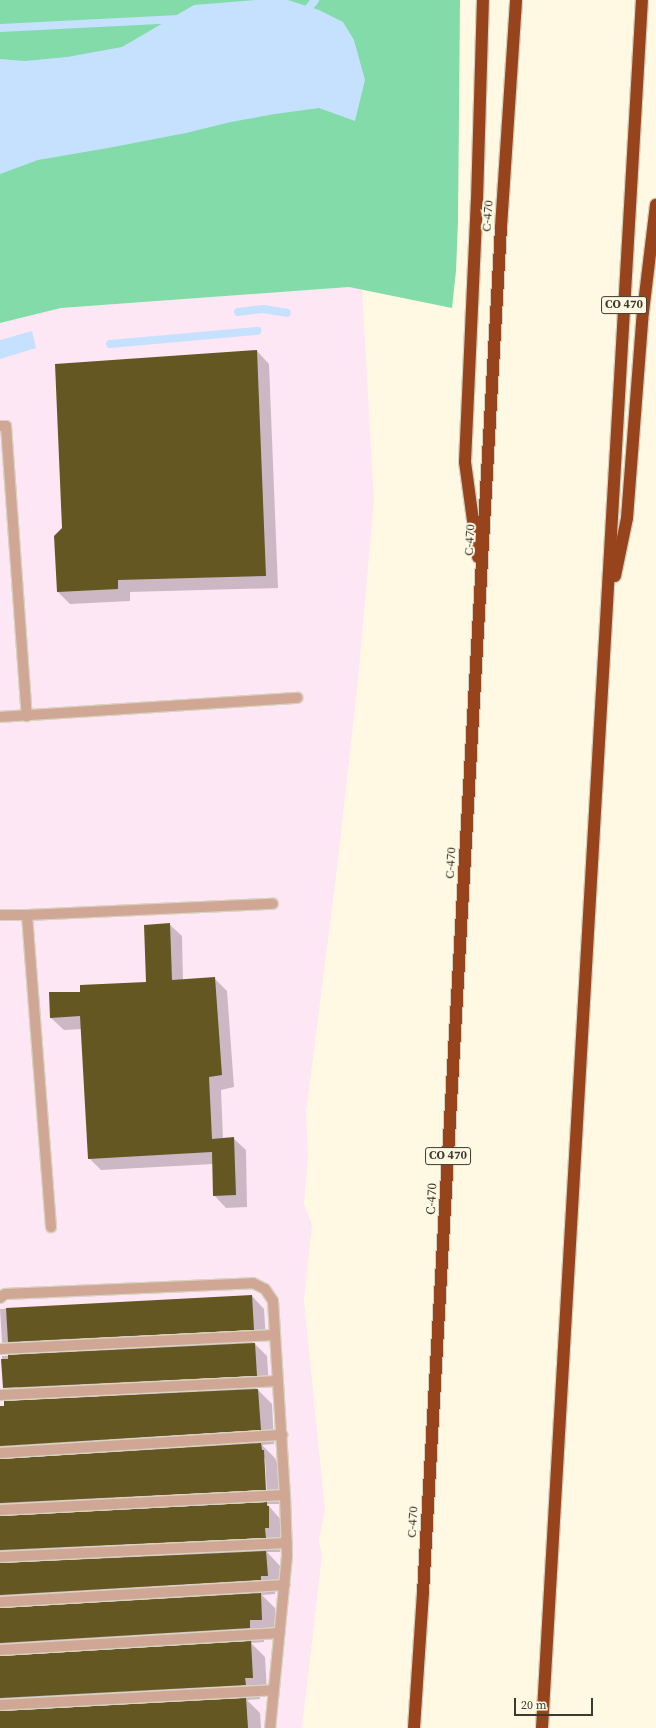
<!DOCTYPE html>
<style>
body{margin:0}
#map{position:relative;width:656px;height:1728px;overflow:hidden;background:#fff9e4;font-family:"Source Serif 4",serif}
div>[style]{position:absolute}
[style*='--x']{left:calc(var(--x)*1px);top:calc(var(--y)*1px);width:calc(var(--w)*1px);rotate:calc(var(--a)*1deg)}
.commercial>*{inset:0;background:#fee7f5}
.green>*{inset:0;background:#82dba8}
.water>*{inset:0;background:#c5e1fe}
.shadow>*{inset:0;background:#0003}
.stream>*{height:8px;margin:-4px;padding:0 4px;transform-origin:4px;border-radius:4px;background:#c5e1fe}
.building>*{inset:0;background:#655722}
.roads{filter:drop-shadow(1px 0 #d8d3c0) drop-shadow(-1px 0 #d8d3c0) drop-shadow(0 1px #d8d3c0) drop-shadow(0 -1px #d8d3c0)}
.minor>*{height:10px;margin:-5px;padding:0 5px;transform-origin:5px;border-radius:5px;background:#d0a695}
.highway>*{height:12px;margin:-6px;padding:0 6px;transform-origin:6px;border-radius:6px;background:#97441d}
span{translate:-50% -50%;white-space:nowrap;text-align:center;line-height:1.15;-webkit-text-stroke:4px #fff9e4;paint-order:stroke}
.shield-label span{padding:1px 3px;background:#fff9e4;border:1px solid;border-radius:3px;-webkit-text-stroke-width:0}
.shield-label{font-size:12px;color:#3d3a30;font-weight:700}
.street-label{font-size:13px;color:#3d3a30}
.scale{position:absolute;left:514px;top:1698px;width:79px;height:18px;box-sizing:border-box;border:2px solid #3d3a30;border-top:0;padding-left:5px;font-size:12px;line-height:14px;white-space:nowrap;color:#3d3a30;-webkit-text-stroke:3px #fff9e4;paint-order:stroke}
</style>
<div id="map">
<div class="commercial">
<div style="clip-path:polygon(349px 287px,362px 288px,374px 500px,358px 681px,337px 869px,306px 1113px,308px 1157px,304px 1204px,312px 1225px,304px 1301px,325px 1510px,319px 1540px,322px 1556px,302px 1728px,0 1728px,0 323px,61px 308px)"></div>
</div>
<div class="green">
<div style="clip-path:polygon(0 0,460px 0,458px 222px,456px 271px,452px 308px,349px 287px,61px 308px,0 323px)"></div>
</div>
<div class="water">
<div style="clip-path:polygon(257px 0,288px 0,319px 10px,343px 22px,354px 40px,365px 80px,355px 121px,319px 108px,275px 114px,231px 122px,186px 133px,108px 148px,38px 160px,0 174px,0 59px,25px 61px,67px 57px,122px 47px,194px 5px)"></div>
<div style="clip-path:polygon(32px 331px,36px 348px,0 359px,0 340px)"></div>
</div>
<div class="shadow">
<div style="clip-path:polygon(257px 351px,269px 364px,278px 588px,130px 592px,130px 601px,70px 604px,58px 592px)"></div>
<div style="clip-path:polygon(169px 924px,182px 936px,183px 981px,214px 978px,227px 991px,234px 1087px,221px 1090px,223px 1139px,233px 1138px,246px 1150px,247px 1207px,226px 1208px,214px 1195px,213px 1164px,101px 1170px,89px 1158px,82px 1029px,64px 1030px,51px 1018px,50px 993px,81px 993px,147px 983px)"></div>
<div style="clip-path:polygon(evenodd,252px 1296px,264px 1309px,266px 1341px,253px 1342px,267px 1356px,269px 1387px,256px 1388px,272px 1404px,274px 1444px,262px 1445px,275px 1458px,278px 1465px,280px 1504px,267px 1504px,282px 1521px,283px 1542px,279px 1542px,280px 1552px,267px 1552px,280px 1566px,282px 1590px,275px 1590px,275px 1594px,262px 1595px,275px 1608px,276px 1634px,264px 1634px,264px 1642px,251px 1643px,265px 1657px,267px 1692px,259px 1692px,260px 1699px,247px 1700px,260px 1713px,261px 1728px,0 1728px,0 1407px,104px 1402px,98px 1396px,62px 1398px,16px 1387px,3px 1375px,2px 1356px,15px 1356px,2px 1342px,0 1309px,252px 1296px,263px 1458px,265px 1458px,267px 1494px,265px 1495px,263px 1458px)"></div>
</div>
<div class="stream">
<div style="--x:303;--y:15;--w:19;--a:-51"></div>
<div style="--x:0;--y:28;--w:179;--a:-2.9"></div>
<div style="--x:238;--y:312;--w:25;--a:-7"></div>
<div style="--x:263;--y:309;--w:24;--a:9"></div>
<div style="--x:110;--y:344;--w:148;--a:-5.1"></div>
</div>
<div class="building">
<div style="clip-path:polygon(257px 350px,266px 576px,118px 580px,118px 589px,57px 592px,54px 536px,62px 528px,55px 364px)"></div>
<div style="clip-path:polygon(170px 923px,172px 980px,215px 977px,222px 1075px,209px 1077px,212px 1139px,234px 1137px,236px 1195px,213px 1196px,212px 1152px,88px 1159px,80px 1016px,50px 1018px,49px 992px,80px 992px,80px 985px,146px 982px,144px 925px)"></div>
<div style="clip-path:polygon(252px 1295px,254px 1330px,8px 1342px,6px 1308px)"></div>
<div style="clip-path:polygon(255px 1343px,257px 1376px,3px 1388px,1px 1359px,8px 1359px,8px 1355px)"></div>
<div style="clip-path:polygon(258px 1389px,261px 1430px,0 1446px,0 1406px,4px 1406px,4px 1401px)"></div>
<div style="clip-path:polygon(261px 1443px,262px 1450px,264px 1450px,266px 1490px,0 1503px,0 1459px)"></div>
<div style="clip-path:polygon(267px 1502px,267px 1506px,269px 1506px,269px 1528px,265px 1528px,266px 1538px,0 1550px,0 1516px)"></div>
<div style="clip-path:polygon(266px 1551px,268px 1576px,261px 1576px,261px 1580px,0 1595px,0 1563px)"></div>
<div style="clip-path:polygon(261px 1593px,262px 1620px,250px 1620px,250px 1628px,0 1643px,0 1608px)"></div>
<div style="clip-path:polygon(251px 1641px,253px 1678px,245px 1678px,246px 1685px,0 1698px,0 1656px)"></div>
<div style="clip-path:polygon(246px 1698px,248px 1728px,0 1728px,0 1711px)"></div>
</div>
<div class="roads">
<div class="minor">
<div style="--x:0;--y:426;--w:6;--a:0"></div>
<div style="--x:6;--y:426;--w:291;--a:85.9"></div>
<div style="--x:0;--y:717;--w:298;--a:-3.7"></div>
<div style="--x:0;--y:915;--w:27;--a:0"></div>
<div style="--x:27;--y:915;--w:313;--a:85.6"></div>
<div style="--x:27;--y:915;--w:246;--a:-2.6"></div>
<div style="--x:0;--y:1298;--w:6;--a:-39"></div>
<div style="--x:5;--y:1294;--w:248;--a:-2.5"></div>
<div style="--x:253;--y:1283;--w:13;--a:27"></div>
<div style="--x:265;--y:1289;--w:14;--a:56"></div>
<div style="--x:273;--y:1301;--w:194;--a:86.5"></div>
<div style="--x:285;--y:1495;--w:61;--a:88.1"></div>
<div style="--x:287;--y:1556;--w:173;--a:95.6"></div>
<div style="--x:0;--y:1349;--w:275;--a:-2.9"></div>
<div style="--x:0;--y:1395;--w:278;--a:-2.9"></div>
<div style="--x:0;--y:1453;--w:283;--a:-3.7"></div>
<div style="--x:0;--y:1510;--w:285;--a:-3"></div>
<div style="--x:0;--y:1557;--w:287;--a:-2.8"></div>
<div style="--x:0;--y:1602;--w:285;--a:-3.4"></div>
<div style="--x:0;--y:1650;--w:280;--a:-3.5"></div>
<div style="--x:0;--y:1705;--w:273;--a:-3.1"></div>
</div>
<div class="highway">
<div style="--x:478;--y:557;--w:96;--a:-97.8"></div>
<div style="--x:465;--y:462;--w:262;--a:-87.4"></div>
<div style="--x:477;--y:200;--w:200;--a:-88.3"></div>
<div style="--x:615;--y:576;--w:59;--a:-78.3"></div>
<div style="--x:627;--y:518;--w:207;--a:-85.6"></div>
<div style="--x:643;--y:312;--w:108;--a:-83.1"></div>
<div style="--x:414;--y:1728;--w:135;--a:-86.2"></div>
<div style="--x:423;--y:1593;--w:1368;--a:-86.73"></div>
<div style="--x:501;--y:227;--w:227;--a:-86.2"></div>
<div style="--x:542;--y:1728;--w:1731;--a:-86.69"></div>
</div>
</div>
<div class="shield-label">
<span style="left:624px;top:305px">CO 470</span>
<span style="left:448px;top:1156px">CO 470</span>
</div>
<div class="street-label">
<span style="left:488px;top:216px;rotate:-86deg">C-470</span>
<span style="left:470px;top:540px;rotate:-87deg">C-470</span>
<span style="left:451px;top:863px;rotate:-87deg">C-470</span>
<span style="left:432px;top:1199px;rotate:-87deg">C-470</span>
<span style="left:413px;top:1522px;rotate:-87deg">C-470</span>
</div>
<div class="scale">20 m</div>
</div>
